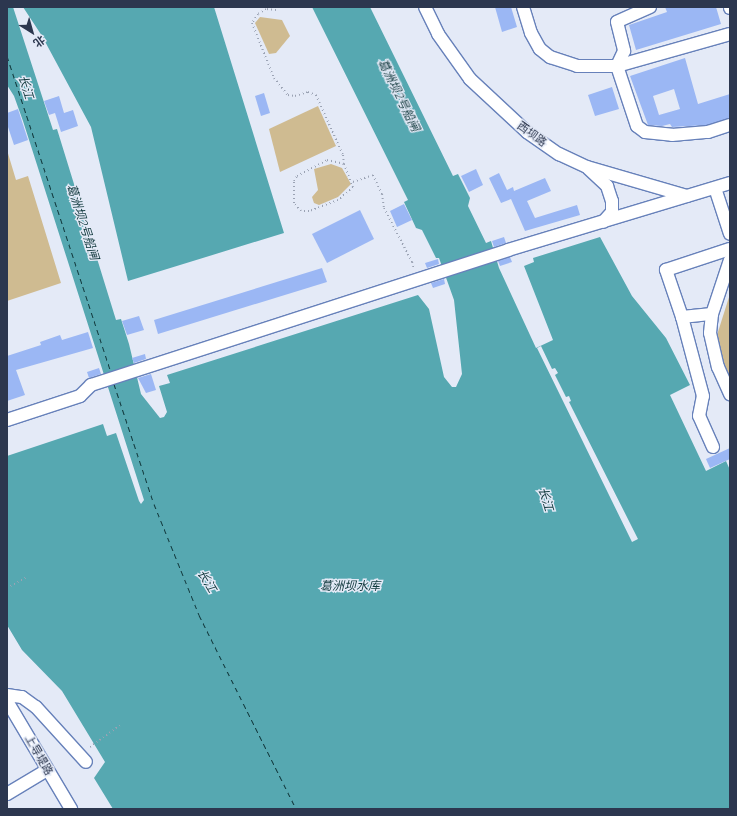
<!DOCTYPE html>
<meta charset="utf-8">
<style>
body{margin:0}
#map{position:relative;width:737px;height:816px;overflow:hidden;background:#e4eaf7;font-family:Quicksand,"Noto Sans SC",sans-serif}
div>[style]{position:absolute}
[style*='--x']{left:calc(var(--x)*1px);top:calc(var(--y)*1px);width:calc(var(--w)*1px);rotate:calc(var(--a)*1deg)}
.green>*{inset:0;background:#cfbb91}
.water>*{inset:0;background:#56a8b1}
.pier>*{inset:0;background:#e4eaf7}
.ferry>*{height:1px;margin-top:-0.5px;transform-origin:0;background:repeating-linear-gradient(90deg,#11393d 0 5px,transparent 0 9px)}
.building>*{inset:0;background:#9bb7f4}
.path>*{height:2px;margin-top:-1px;transform-origin:0;background:repeating-linear-gradient(90deg,#9ba3b4 0 1px,transparent 0 4px)}
.roads{filter:drop-shadow(1px 0 #6781ba) drop-shadow(-1px 0 #6781ba) drop-shadow(0 1px #6781ba) drop-shadow(0 -1px #6781ba)}
.minor>*{height:12px;margin:-6px;padding:0 6px;transform-origin:6px;border-radius:6px;background:#fff}
span{translate:-50% -50%;white-space:nowrap;text-align:center;line-height:1.15;-webkit-text-stroke:3px #e4eaf7;paint-order:stroke}
.street-label{font-size:11px;color:#2c374f}
.water-label{font-size:12px;color:#11393d;font-style:italic}
.frame{position:absolute;inset:0;border:8px solid #2c374f;pointer-events:none}
.north{position:absolute;left:12px;top:12px;width:40px;height:40px;-webkit-text-stroke:3px #e4eaf7;paint-order:stroke;rotate:143deg;font-size:11px;font-weight:700;line-height:16px;text-align:center;color:#2c374f}
.north::after{content:'';display:block;margin:auto;width:14px;height:18px;background:#2c374f;clip-path:polygon(50% 0,100% 100%,50% 72%,0 100%)}
</style>
<div id="map">
<div class="green">
<div style="clip-path:polygon(260px 17px,282px 20px,290px 36px,276px 53px,269px 54px,255px 23px)"></div>
<div style="clip-path:polygon(318px 106px,336px 146px,280px 172px,269px 129px)"></div>
<div style="clip-path:polygon(7px 150px,16px 180px,28px 176px,61px 283px,7px 301px)"></div>
<div style="clip-path:polygon(331px 164px,342px 168px,351px 184px,338px 197px,319px 205px,314px 203px,312px 197px,318px 190px,314px 169px)"></div>
<div style="clip-path:polygon(730px 294px,730px 382px,718px 349px,717px 335px)"></div>
</div>
<div class="water">
<div style="clip-path:polygon(7px 7px,13px 7px,53px 130px,57px 129px,116px 320px,121px 319px,129px 344px,141px 394px,160px 418px,164px 417px,167px 412px,159px 386px,170px 383px,167px 375px,418px 295px,429px 309px,444px 377px,452px 387px,456px 387px,462px 374px,454px 300px,439px 258px,436px 258px,422px 230px,416px 228px,404px 202px,408px 200px,312px 7px,370px 7px,453px 176px,458px 174px,470px 198px,468px 206px,486px 243px,491px 241px,499px 268px,536px 348px,553px 340px,524px 266px,534px 262px,533px 258px,600px 237px,632px 296px,666px 338px,690px 385px,670px 395px,706px 471px,726px 461px,730px 470px,730px 809px,113px 809px,94px 778px,105px 762px,62px 691px,22px 650px,7px 625px,7px 456px,103px 424px,107px 436px,116px 433px,139px 501px,141px 504px,144px 500px,23px 121px,14px 96px,7px 85px)"></div>
<div style="clip-path:polygon(23px 7px,214px 7px,284px 233px,128px 281px,91px 127px,42px 36px)"></div>
</div>
<div class="pier">
<div style="clip-path:polygon(541px 346px,552px 369px,555px 368px,558px 373px,555px 375px,566px 397px,569px 396px,571px 401px,569px 402px,638px 539px,632px 542px,537px 348px)"></div>
</div>
<div class="ferry">
<div style="--x:7;--y:56;--w:334;--a:71.8"></div>
<div style="--x:114;--y:384;--w:126;--a:71.6"></div>
<div style="--x:154;--y:504;--w:120;--a:67.9"></div>
<div style="--x:199;--y:615;--w:217;--a:63.4"></div>
</div>
<div class="building">
<div style="clip-path:polygon(495px 7px,511px 7px,517px 27px,502px 32px)"></div>
<div style="clip-path:polygon(665px 7px,716px 7px,721px 24px,636px 50px,629px 25px,667px 12px)"></div>
<div style="clip-path:polygon(evenodd,685px 58px,698px 104px,730px 94px,730px 118px,707px 125px,672px 127px,670px 124px,662px 126px,648px 125px,630px 76px,685px 58px,674px 89px,680px 109px,659px 115px,653px 96px,674px 89px)"></div>
<div style="clip-path:polygon(612px 87px,619px 109px,595px 116px,588px 95px)"></div>
<div style="clip-path:polygon(264px 93px,270px 113px,261px 116px,255px 96px)"></div>
<div style="clip-path:polygon(59px 96px,64px 113px,73px 110px,78px 126px,61px 132px,55px 113px,49px 115px,44px 101px)"></div>
<div style="clip-path:polygon(18px 109px,28px 140px,14px 145px,7px 124px,7px 113px)"></div>
<div style="clip-path:polygon(476px 169px,483px 185px,469px 192px,461px 176px)"></div>
<div style="clip-path:polygon(499px 173px,507px 190px,513px 187px,514px 191px,545px 178px,551px 191px,527px 201px,535px 218px,577px 205px,580px 215px,525px 231px,511px 199px,501px 203px,489px 178px)"></div>
<div style="clip-path:polygon(404px 204px,412px 220px,397px 227px,390px 211px)"></div>
<div style="clip-path:polygon(360px 210px,374px 239px,327px 263px,312px 234px)"></div>
<div style="clip-path:polygon(504px 237px,506px 243px,494px 247px,492px 241px)"></div>
<div style="clip-path:polygon(510px 257px,512px 262px,500px 266px,498px 261px)"></div>
<div style="clip-path:polygon(438px 259px,439px 264px,427px 268px,425px 263px)"></div>
<div style="clip-path:polygon(322px 268px,327px 282px,158px 334px,154px 320px)"></div>
<div style="clip-path:polygon(444px 279px,445px 284px,433px 288px,431px 283px)"></div>
<div style="clip-path:polygon(139px 316px,144px 330px,127px 335px,122px 321px)"></div>
<div style="clip-path:polygon(88px 332px,93px 348px,16px 370px,25px 395px,7px 401px,7px 356px,41px 345px,40px 342px,60px 335px,62px 340px)"></div>
<div style="clip-path:polygon(145px 354px,146px 359px,134px 363px,132px 358px)"></div>
<div style="clip-path:polygon(99px 368px,101px 374px,89px 378px,87px 372px)"></div>
<div style="clip-path:polygon(151px 374px,156px 390px,146px 393px,138px 378px)"></div>
<div style="clip-path:polygon(730px 448px,730px 459px,710px 468px,706px 459px)"></div>
</div>
<div class="path">
<div style="--x:276;--y:10;--w:10;--a:-174"></div>
<div style="--x:266;--y:9;--w:9;--a:148"></div>
<div style="--x:258;--y:14;--w:11;--a:124"></div>
<div style="--x:252;--y:23;--w:59;--a:68.2"></div>
<div style="--x:274;--y:78;--w:22;--a:51"></div>
<div style="--x:288;--y:95;--w:7;--a:8"></div>
<div style="--x:295;--y:96;--w:14;--a:-17"></div>
<div style="--x:308;--y:92;--w:9;--a:21"></div>
<div style="--x:316;--y:95;--w:66;--a:65.8"></div>
<div style="--x:343;--y:155;--w:9;--a:84"></div>
<div style="--x:327;--y:160;--w:17;--a:13"></div>
<div style="--x:344;--y:164;--w:25;--a:69"></div>
<div style="--x:353;--y:187;--w:20;--a:139"></div>
<div style="--x:338;--y:200;--w:31;--a:159"></div>
<div style="--x:309;--y:211;--w:8;--a:180"></div>
<div style="--x:301;--y:211;--w:11;--a:-131"></div>
<div style="--x:294;--y:203;--w:22;--a:-90"></div>
<div style="--x:294;--y:181;--w:6;--a:-59"></div>
<div style="--x:297;--y:176;--w:34;--a:-28"></div>
<div style="--x:353;--y:182;--w:21;--a:-19"></div>
<div style="--x:373;--y:175;--w:21;--a:65"></div>
<div style="--x:382;--y:194;--w:14;--a:82"></div>
<div style="--x:384;--y:208;--w:61;--a:62.6"></div>
<div style="--x:412;--y:262;--w:7;--a:74"></div>
<div style="--x:7;--y:588;--w:23;--a:-29"></div>
<div style="--x:90;--y:747;--w:37;--a:-36"></div>
</div>
<div class="roads">
<div class="minor">
<div style="--x:425;--y:7;--w:30;--a:64"></div>
<div style="--x:438;--y:34;--w:55;--a:54.6"></div>
<div style="--x:470;--y:79;--w:78;--a:42.9"></div>
<div style="--x:527;--y:132;--w:39;--a:35"></div>
<div style="--x:559;--y:154;--w:31;--a:25"></div>
<div style="--x:587;--y:167;--w:104;--a:16.2"></div>
<div style="--x:523;--y:7;--w:27;--a:73"></div>
<div style="--x:531;--y:33;--w:18;--a:61"></div>
<div style="--x:540;--y:49;--w:13;--a:39"></div>
<div style="--x:550;--y:57;--w:28;--a:18"></div>
<div style="--x:577;--y:66;--w:40;--a:0"></div>
<div style="--x:617;--y:66;--w:117;--a:-15.8"></div>
<div style="--x:650;--y:7;--w:36;--a:156"></div>
<div style="--x:617;--y:22;--w:30;--a:76"></div>
<div style="--x:624;--y:51;--w:17;--a:115"></div>
<div style="--x:617;--y:66;--w:63;--a:71.6"></div>
<div style="--x:637;--y:126;--w:10;--a:37"></div>
<div style="--x:645;--y:132;--w:27;--a:6"></div>
<div style="--x:672;--y:135;--w:36;--a:-5"></div>
<div style="--x:708;--y:132;--w:23;--a:-18"></div>
<div style="--x:730;--y:7;--w:1;--a:90"></div>
<div style="--x:589;--y:169;--w:25;--a:43"></div>
<div style="--x:607;--y:186;--w:16;--a:72"></div>
<div style="--x:612;--y:201;--w:11;--a:90"></div>
<div style="--x:612;--y:212;--w:13;--a:132"></div>
<div style="--x:715;--y:188;--w:48;--a:71.9"></div>
<div style="--x:730;--y:260;--w:57;--a:108.4"></div>
<div style="--x:712;--y:314;--w:19;--a:96"></div>
<div style="--x:710;--y:333;--w:35;--a:77"></div>
<div style="--x:718;--y:367;--w:30;--a:66"></div>
<div style="--x:682;--y:317;--w:30;--a:-6"></div>
<div style="--x:7;--y:420;--w:77;--a:-18.2"></div>
<div style="--x:80;--y:396;--w:16;--a:-45"></div>
<div style="--x:91;--y:385;--w:438;--a:-17.9"></div>
<div style="--x:508;--y:250;--w:232;--a:-16.8"></div>
<div style="--x:713;--y:447;--w:34;--a:-114"></div>
<div style="--x:699;--y:416;--w:20;--a:-79"></div>
<div style="--x:703;--y:396;--w:82;--a:-104.9"></div>
<div style="--x:682;--y:317;--w:50;--a:-108.8"></div>
<div style="--x:666;--y:270;--w:67;--a:-18.2"></div>
<div style="--x:7;--y:695;--w:15;--a:8"></div>
<div style="--x:22;--y:697;--w:17;--a:36"></div>
<div style="--x:36;--y:707;--w:74;--a:47.7"></div>
<div style="--x:7;--y:701;--w:126;--a:59.3"></div>
<div style="--x:7;--y:794;--w:47;--a:-31"></div>
</div>
</div>
<div class="street-label">
<span style="left:532px;top:134px;rotate:36deg">西坝路</span>
<span style="left:39px;top:755px;rotate:60deg">上导堤路</span>
</div>
<div class="water-label">
<span style="left:26px;top:87px;rotate:72deg">长江</span>
<span style="left:399px;top:95px;rotate:64deg">葛洲坝2号船闸</span>
<span style="left:83px;top:222px;rotate:72deg">葛洲坝2号船闸</span>
<span style="left:546px;top:499px;rotate:73deg">长江</span>
<span style="left:207px;top:581px;rotate:59deg">长江</span>
<span style="left:350px;top:586px">葛洲坝水库</span>
</div>
<div class="frame"></div>
<div class="north">北</div>
</div>
